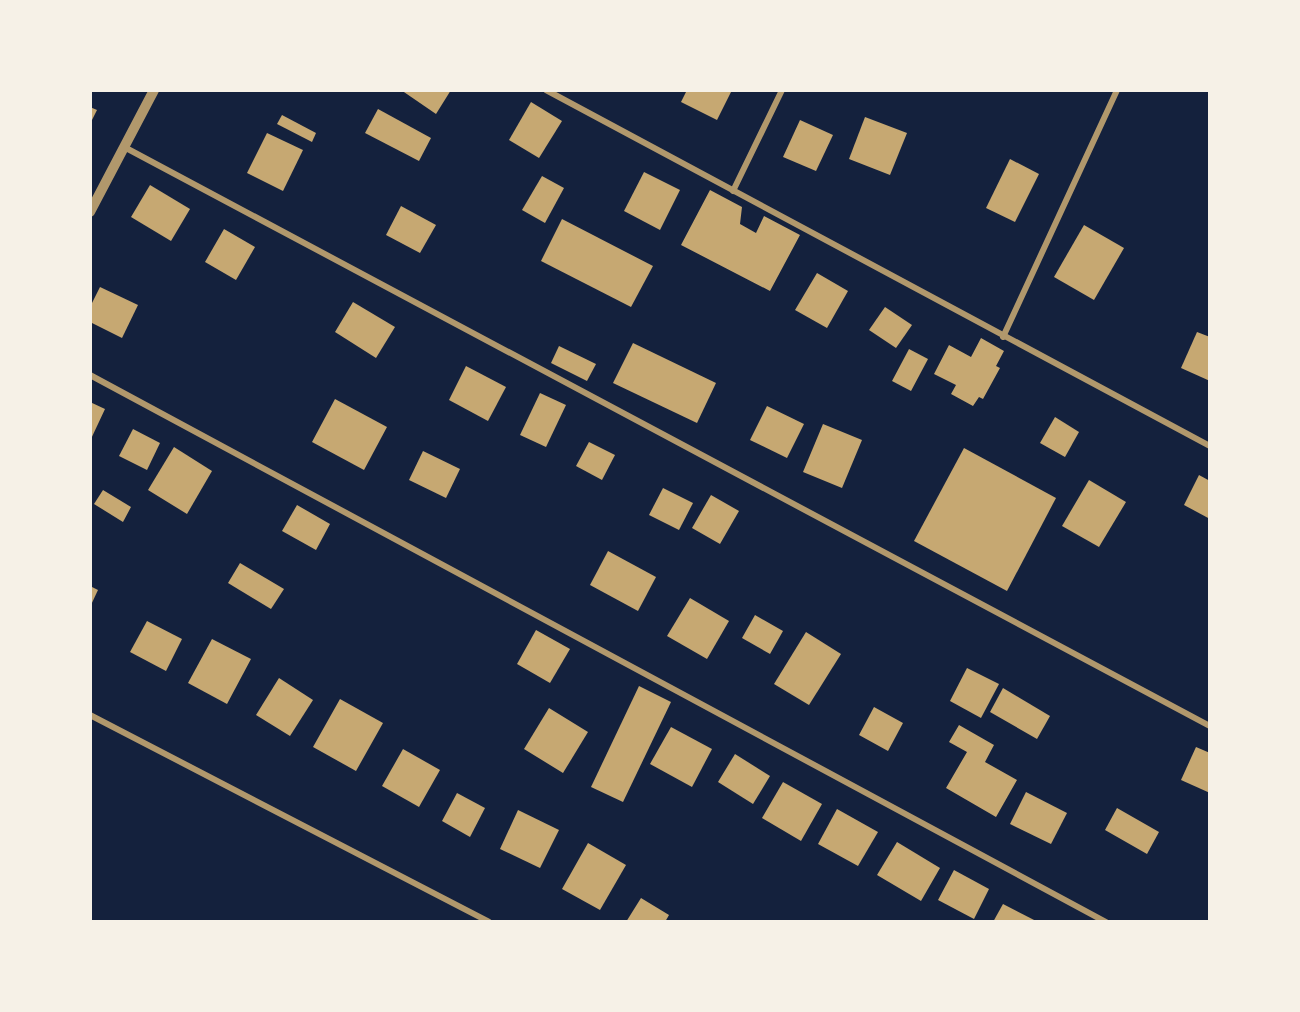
<!DOCTYPE html>
<style>
body{margin:0}
#map{position:relative;width:1300px;height:1012px;overflow:hidden;background:#14213d;font-family:"Golos Text",sans-serif}
div>[style]{position:absolute}
[style*='--x']{left:calc(var(--x)*1px);top:calc(var(--y)*1px);width:calc(var(--w)*1px);rotate:calc(var(--a)*1deg)}
.building>*{inset:0;background:#c6a872}
.minor>*{height:6px;margin:-3px;padding:0 3px;transform-origin:3px;border-radius:3px;background:#b1986c}
.tertiary>*{height:10px;margin:-5px;padding:0 5px;transform-origin:5px;border-radius:5px;background:#b1986c}
span{translate:-50% -50%;white-space:nowrap;text-align:center;line-height:1.15;-webkit-text-stroke:4.5px #f6f1e7;paint-order:stroke}
.frame{position:absolute;inset:0;border:92px solid #f6f1e7;pointer-events:none}
</style>
<div id="map">
<div class="building">
<div style="clip-path:polygon(401px 90px,451px 90px,436px 114px)"></div>
<div style="clip-path:polygon(687px 90px,732px 90px,717px 120px,681px 102px)"></div>
<div style="clip-path:polygon(531px 102px,562px 121px,539px 158px,509px 140px)"></div>
<div style="clip-path:polygon(90px 107px,97px 110px,90px 124px)"></div>
<div style="clip-path:polygon(378px 109px,431px 138px,419px 161px,365px 133px)"></div>
<div style="clip-path:polygon(282px 115px,316px 133px,312px 142px,277px 124px)"></div>
<div style="clip-path:polygon(865px 117px,907px 133px,890px 175px,849px 159px)"></div>
<div style="clip-path:polygon(800px 120px,833px 135px,816px 171px,783px 157px)"></div>
<div style="clip-path:polygon(267px 133px,303px 150px,283px 191px,247px 173px)"></div>
<div style="clip-path:polygon(1010px 159px,1039px 174px,1015px 222px,986px 208px)"></div>
<div style="clip-path:polygon(644px 172px,680px 190px,660px 230px,624px 211px)"></div>
<div style="clip-path:polygon(542px 176px,564px 188px,545px 223px,522px 210px)"></div>
<div style="clip-path:polygon(150px 185px,190px 209px,171px 241px,131px 217px)"></div>
<div style="clip-path:polygon(710px 190px,742px 207px,740px 224px,756px 233px,764px 216px,800px 235px,770px 291px,681px 245px)"></div>
<div style="clip-path:polygon(401px 206px,436px 225px,420px 253px,386px 235px)"></div>
<div style="clip-path:polygon(562px 219px,653px 266px,631px 307px,541px 261px)"></div>
<div style="clip-path:polygon(1084px 225px,1124px 248px,1094px 300px,1054px 277px)"></div>
<div style="clip-path:polygon(224px 229px,255px 247px,236px 280px,205px 262px)"></div>
<div style="clip-path:polygon(817px 273px,848px 291px,827px 328px,795px 310px)"></div>
<div style="clip-path:polygon(100px 287px,138px 305px,122px 338px,90px 322px,90px 307px)"></div>
<div style="clip-path:polygon(353px 302px,395px 327px,376px 358px,335px 332px)"></div>
<div style="clip-path:polygon(885px 307px,912px 325px,896px 348px,869px 330px)"></div>
<div style="clip-path:polygon(1197px 332px,1210px 337px,1210px 381px,1181px 368px)"></div>
<div style="clip-path:polygon(981px 338px,1004px 351px,996px 366px,1000px 368px,983px 399px,979px 397px,973px 406px,951px 394px,956px 385px,934px 374px,949px 345px,971px 357px)"></div>
<div style="clip-path:polygon(633px 343px,716px 383px,697px 423px,613px 383px)"></div>
<div style="clip-path:polygon(559px 346px,596px 364px,587px 381px,551px 363px)"></div>
<div style="clip-path:polygon(909px 349px,928px 359px,911px 391px,892px 381px)"></div>
<div style="clip-path:polygon(466px 366px,506px 387px,488px 421px,449px 400px)"></div>
<div style="clip-path:polygon(540px 393px,566px 405px,546px 447px,520px 435px)"></div>
<div style="clip-path:polygon(335px 399px,387px 427px,364px 470px,312px 442px)"></div>
<div style="clip-path:polygon(90px 402px,105px 409px,90px 441px)"></div>
<div style="clip-path:polygon(767px 406px,804px 424px,787px 458px,750px 440px)"></div>
<div style="clip-path:polygon(1055px 417px,1079px 432px,1065px 457px,1040px 443px)"></div>
<div style="clip-path:polygon(823px 424px,862px 440px,842px 488px,803px 472px)"></div>
<div style="clip-path:polygon(133px 429px,160px 443px,147px 470px,119px 456px)"></div>
<div style="clip-path:polygon(589px 442px,615px 455px,602px 480px,576px 466px)"></div>
<div style="clip-path:polygon(174px 447px,212px 471px,187px 514px,148px 490px)"></div>
<div style="clip-path:polygon(964px 448px,1056px 498px,1007px 591px,914px 541px)"></div>
<div style="clip-path:polygon(423px 451px,460px 469px,446px 498px,409px 480px)"></div>
<div style="clip-path:polygon(1199px 475px,1210px 481px,1210px 519px,1184px 505px)"></div>
<div style="clip-path:polygon(1089px 480px,1126px 502px,1099px 547px,1062px 526px)"></div>
<div style="clip-path:polygon(663px 488px,693px 503px,679px 530px,649px 515px)"></div>
<div style="clip-path:polygon(103px 490px,131px 507px,123px 522px,94px 504px)"></div>
<div style="clip-path:polygon(711px 495px,739px 511px,720px 544px,692px 528px)"></div>
<div style="clip-path:polygon(297px 505px,330px 524px,316px 550px,282px 531px)"></div>
<div style="clip-path:polygon(608px 551px,656px 577px,638px 611px,590px 585px)"></div>
<div style="clip-path:polygon(240px 563px,284px 589px,271px 609px,228px 583px)"></div>
<div style="clip-path:polygon(90px 586px,98px 590px,90px 607px)"></div>
<div style="clip-path:polygon(690px 598px,729px 621px,707px 659px,667px 636px)"></div>
<div style="clip-path:polygon(755px 615px,783px 631px,770px 654px,742px 638px)"></div>
<div style="clip-path:polygon(147px 621px,182px 639px,166px 671px,130px 652px)"></div>
<div style="clip-path:polygon(536px 630px,570px 649px,550px 683px,517px 664px)"></div>
<div style="clip-path:polygon(806px 632px,841px 654px,809px 705px,774px 684px)"></div>
<div style="clip-path:polygon(212px 639px,251px 659px,227px 704px,188px 683px)"></div>
<div style="clip-path:polygon(967px 668px,999px 684px,981px 718px,950px 701px)"></div>
<div style="clip-path:polygon(279px 678px,313px 700px,290px 736px,256px 715px)"></div>
<div style="clip-path:polygon(639px 686px,671px 702px,623px 802px,591px 787px)"></div>
<div style="clip-path:polygon(1003px 688px,1050px 716px,1037px 739px,990px 712px)"></div>
<div style="clip-path:polygon(340px 699px,383px 723px,356px 771px,313px 747px)"></div>
<div style="clip-path:polygon(874px 707px,903px 723px,888px 751px,859px 735px)"></div>
<div style="clip-path:polygon(549px 708px,588px 732px,563px 773px,524px 749px)"></div>
<div style="clip-path:polygon(959px 725px,994px 745px,985px 762px,1017px 780px,996px 817px,946px 788px,967px 752px,949px 742px)"></div>
<div style="clip-path:polygon(671px 727px,712px 749px,692px 787px,650px 764px)"></div>
<div style="clip-path:polygon(1196px 747px,1210px 753px,1210px 793px,1181px 780px)"></div>
<div style="clip-path:polygon(403px 749px,440px 770px,419px 807px,382px 786px)"></div>
<div style="clip-path:polygon(735px 754px,770px 776px,753px 804px,718px 782px)"></div>
<div style="clip-path:polygon(783px 782px,822px 804px,801px 841px,762px 818px)"></div>
<div style="clip-path:polygon(1026px 792px,1067px 813px,1051px 844px,1010px 824px)"></div>
<div style="clip-path:polygon(457px 793px,485px 808px,470px 837px,442px 821px)"></div>
<div style="clip-path:polygon(1117px 808px,1159px 832px,1147px 854px,1105px 830px)"></div>
<div style="clip-path:polygon(837px 809px,878px 832px,858px 866px,818px 844px)"></div>
<div style="clip-path:polygon(518px 810px,559px 830px,540px 868px,500px 849px)"></div>
<div style="clip-path:polygon(897px 842px,940px 868px,921px 901px,877px 875px)"></div>
<div style="clip-path:polygon(588px 843px,626px 865px,600px 910px,562px 889px)"></div>
<div style="clip-path:polygon(954px 870px,989px 889px,974px 919px,938px 900px)"></div>
<div style="clip-path:polygon(641px 898px,669px 915px,665px 922px,626px 922px)"></div>
<div style="clip-path:polygon(1003px 904px,1038px 922px,993px 922px)"></div>
</div>
<div class="minor">
<div style="--x:546;--y:90;--w:753;--a:28.2"></div>
<div style="--x:126;--y:148;--w:1228;--a:28.07"></div>
<div style="--x:733;--y:191;--w:112;--a:-64.1"></div>
<div style="--x:1003;--y:337;--w:272;--a:-65.2"></div>
<div style="--x:90;--y:375;--w:1154;--a:28.3"></div>
<div style="--x:90;--y:715;--w:449;--a:27.4"></div>
</div>
<div class="tertiary">
<div style="--x:90;--y:212;--w:138;--a:-62.3"></div>
</div>
<div class="frame"></div>
</div>
